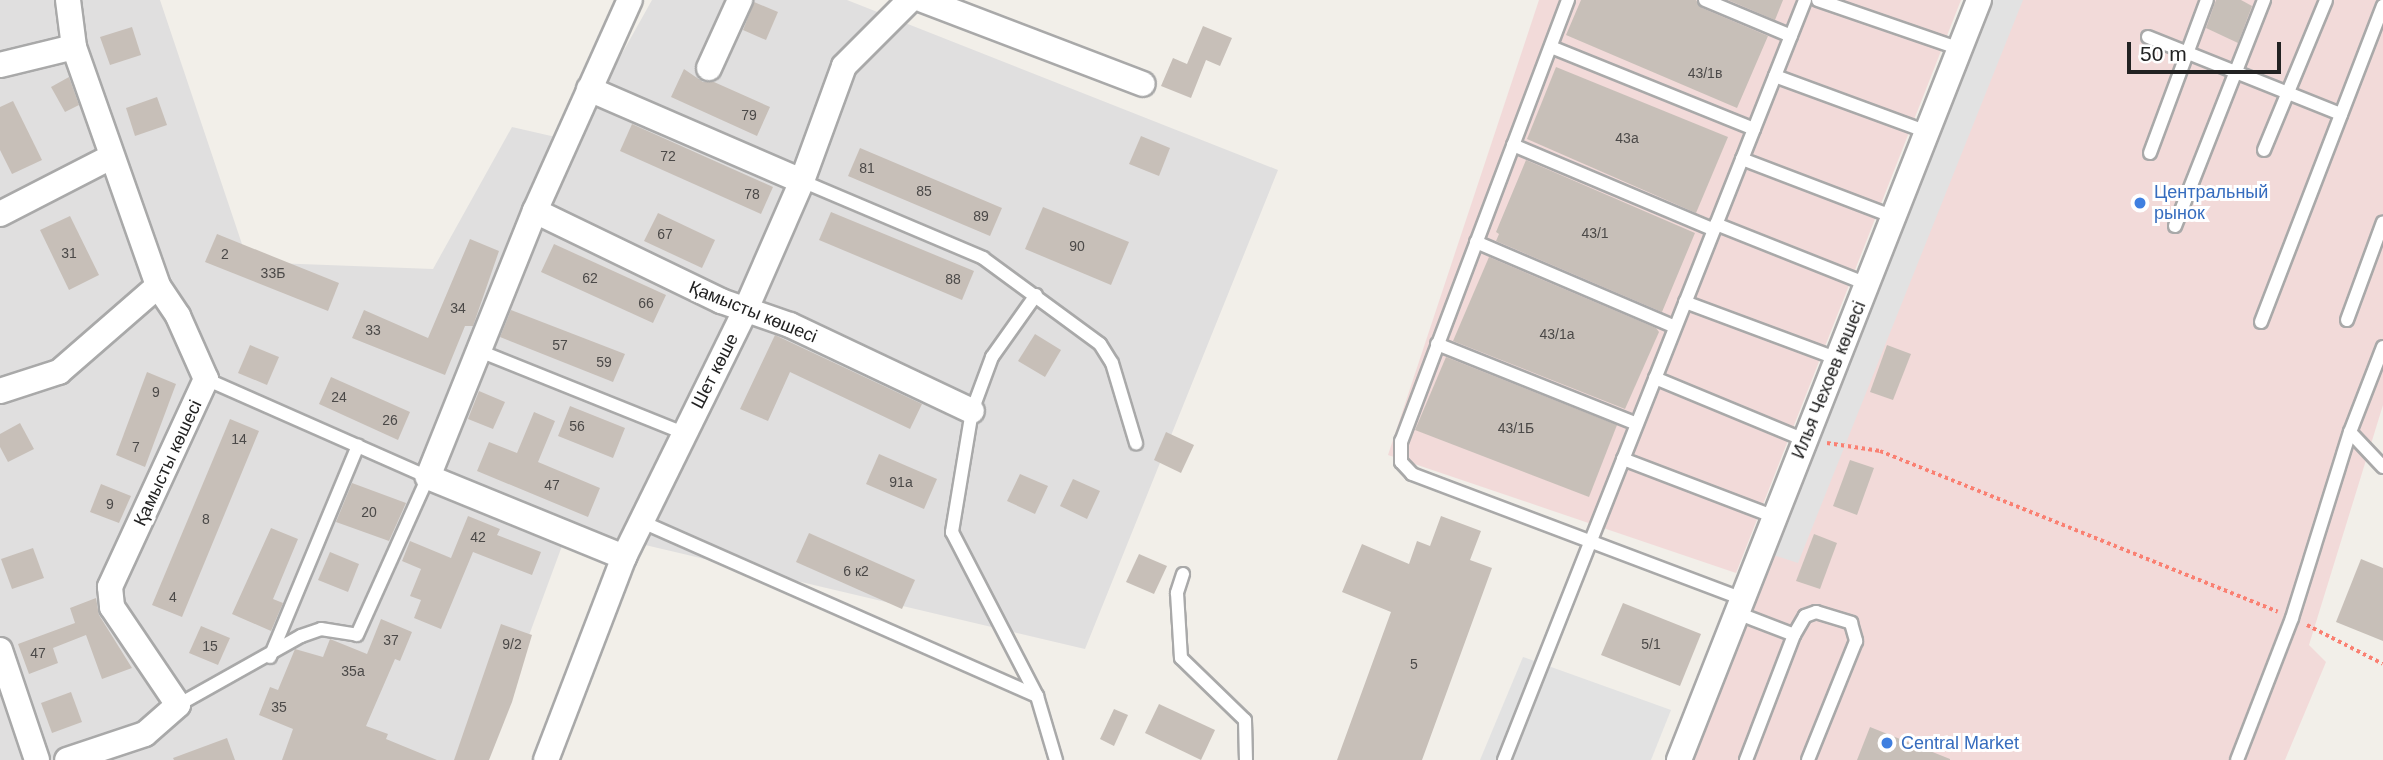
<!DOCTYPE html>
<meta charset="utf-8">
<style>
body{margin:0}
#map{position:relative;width:2383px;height:760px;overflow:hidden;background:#f2efe9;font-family:Helvetica,sans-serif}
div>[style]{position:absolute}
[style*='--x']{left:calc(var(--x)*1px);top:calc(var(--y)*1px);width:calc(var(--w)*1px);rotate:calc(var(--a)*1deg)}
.residential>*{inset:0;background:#e0dfdf}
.commercial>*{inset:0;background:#f2dad9}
.parking>*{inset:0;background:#e2e2e2}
.building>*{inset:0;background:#c7bfb8}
.path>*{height:3.5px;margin-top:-1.75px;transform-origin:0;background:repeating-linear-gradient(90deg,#fa8072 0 3.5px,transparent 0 7px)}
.roads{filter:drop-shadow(2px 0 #a9a9a9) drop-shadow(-2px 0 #a9a9a9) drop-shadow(0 2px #a9a9a9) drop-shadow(0 -2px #a9a9a9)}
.service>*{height:12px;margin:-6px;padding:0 6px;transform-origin:6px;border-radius:6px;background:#fff}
.minor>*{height:24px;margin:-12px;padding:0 12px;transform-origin:12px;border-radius:12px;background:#fff}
.dots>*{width:19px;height:19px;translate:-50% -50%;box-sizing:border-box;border:4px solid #fff;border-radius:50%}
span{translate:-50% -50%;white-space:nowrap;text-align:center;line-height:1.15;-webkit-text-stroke:6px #fff;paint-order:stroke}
.number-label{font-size:14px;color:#4b4948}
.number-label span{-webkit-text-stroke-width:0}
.shop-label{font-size:18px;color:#366cbe}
.left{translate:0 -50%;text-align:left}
.street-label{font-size:18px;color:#222}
.scale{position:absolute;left:2127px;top:42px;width:154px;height:32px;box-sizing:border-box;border:4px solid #222;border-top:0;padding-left:9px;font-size:21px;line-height:24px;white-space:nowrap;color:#222;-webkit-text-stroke:5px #fff;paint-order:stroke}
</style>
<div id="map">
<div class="residential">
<div style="clip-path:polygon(0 0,160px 0,248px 262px,433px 269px,512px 127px,573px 141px,652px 0,847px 0,1278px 170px,1085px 649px,569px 527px,483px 760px,0 760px)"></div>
</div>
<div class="commercial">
<div style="clip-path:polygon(1539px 0,1961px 0,1736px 573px,1388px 455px)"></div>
<div style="clip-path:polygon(1979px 0,2383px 0,2383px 405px,2309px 645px,2326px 662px,2285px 760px,1669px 760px)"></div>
</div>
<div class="parking">
<div style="clip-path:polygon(1991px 0,2023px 0,1798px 563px,1773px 555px)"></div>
<div style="clip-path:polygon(1523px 657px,1671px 710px,1651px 760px,1480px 760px)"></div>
</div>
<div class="building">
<div style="clip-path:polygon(1581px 0,1696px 0,1702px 8px,1768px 36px,1737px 108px,1566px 35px)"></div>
<div style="clip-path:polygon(1728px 0,1783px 0,1775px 20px)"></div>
<div style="clip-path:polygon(2216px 0,2241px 0,2252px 6px,2238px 43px,2206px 28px)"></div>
<div style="clip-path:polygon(754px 2px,778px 12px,766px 40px,743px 30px)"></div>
<div style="clip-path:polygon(1203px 26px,1232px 38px,1220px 66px,1206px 60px,1191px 98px,1161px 86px,1173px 58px,1187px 64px)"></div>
<div style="clip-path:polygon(132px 27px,141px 55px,110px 65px,100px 37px)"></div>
<div style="clip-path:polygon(1556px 67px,1728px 137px,1696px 213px,1527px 139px)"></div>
<div style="clip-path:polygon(684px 69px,703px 82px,714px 82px,770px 107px,757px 136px,671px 97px)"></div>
<div style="clip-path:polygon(69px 77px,79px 105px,65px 112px,51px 87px)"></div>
<div style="clip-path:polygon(157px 97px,167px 125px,135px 136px,126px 108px)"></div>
<div style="clip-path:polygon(13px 101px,42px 160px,12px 174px,0 150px,0 107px)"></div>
<div style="clip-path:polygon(632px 124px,773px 187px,761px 214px,620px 151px)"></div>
<div style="clip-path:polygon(1141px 136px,1170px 148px,1159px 176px,1129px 164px)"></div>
<div style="clip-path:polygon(860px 148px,1002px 208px,990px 236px,848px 176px)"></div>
<div style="clip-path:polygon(1526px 160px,1695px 233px,1662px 312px,1496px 241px,1499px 234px,1496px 232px)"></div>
<div style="clip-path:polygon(1043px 207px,1129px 242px,1111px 285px,1025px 249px)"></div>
<div style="clip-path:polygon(831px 212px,974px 271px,962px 300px,819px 240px)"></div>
<div style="clip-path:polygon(658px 213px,715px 240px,702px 268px,644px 241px)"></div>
<div style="clip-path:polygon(70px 216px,99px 275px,69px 290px,40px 230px)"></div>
<div style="clip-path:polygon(217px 234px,339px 283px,328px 311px,205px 262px)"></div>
<div style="clip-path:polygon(470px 239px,499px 251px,473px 326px,465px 326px,445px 375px,352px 338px,364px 310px,428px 338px)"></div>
<div style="clip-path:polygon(554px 244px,666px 295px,653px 323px,541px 272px)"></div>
<div style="clip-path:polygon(1489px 257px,1656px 328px,1659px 332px,1625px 409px,1453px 341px)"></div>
<div style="clip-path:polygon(511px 310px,625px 354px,613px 382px,500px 337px)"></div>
<div style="clip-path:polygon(1035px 334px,1061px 350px,1045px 377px,1018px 361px)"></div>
<div style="clip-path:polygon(775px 335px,922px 404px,910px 429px,790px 372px,768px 421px,740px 409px)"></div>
<div style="clip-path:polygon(250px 345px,279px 357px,267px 385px,238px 373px)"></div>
<div style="clip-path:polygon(1887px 345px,1911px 354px,1893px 400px,1870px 392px)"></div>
<div style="clip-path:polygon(1446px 357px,1617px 425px,1589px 497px,1415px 430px)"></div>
<div style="clip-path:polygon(147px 372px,176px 384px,145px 467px,116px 455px)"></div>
<div style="clip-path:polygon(331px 377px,410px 412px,398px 440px,319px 404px)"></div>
<div style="clip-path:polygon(479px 391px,505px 402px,493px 429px,468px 419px)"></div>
<div style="clip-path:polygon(570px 406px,625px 428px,613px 458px,558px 436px)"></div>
<div style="clip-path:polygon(534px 412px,555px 421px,538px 462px,600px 488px,588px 517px,477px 471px,489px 442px,517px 453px)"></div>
<div style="clip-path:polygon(230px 419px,259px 431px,182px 617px,152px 605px)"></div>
<div style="clip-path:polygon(20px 423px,34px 449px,8px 462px,0 447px,0 434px)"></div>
<div style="clip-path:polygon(1166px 432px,1194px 445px,1181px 473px,1154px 460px)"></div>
<div style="clip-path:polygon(879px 454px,937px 479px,924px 509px,866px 484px)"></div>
<div style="clip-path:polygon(1850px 460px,1874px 468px,1857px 515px,1833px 506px)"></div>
<div style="clip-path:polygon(1020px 474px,1048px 486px,1035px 514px,1007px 501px)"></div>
<div style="clip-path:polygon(1073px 479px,1100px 491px,1087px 519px,1060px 506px)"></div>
<div style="clip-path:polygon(352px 483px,406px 503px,389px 541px,336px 522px)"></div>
<div style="clip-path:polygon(101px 484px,131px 496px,119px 523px,90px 512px)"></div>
<div style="clip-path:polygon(468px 516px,500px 529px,497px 535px,541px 552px,532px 575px,473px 552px,441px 629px,414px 618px,421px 600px,410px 596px,421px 569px,402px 561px,410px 541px,451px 558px)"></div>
<div style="clip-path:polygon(1441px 516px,1481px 531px,1470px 560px,1492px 568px,1422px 760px,1337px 760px,1391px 612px,1342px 592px,1362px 544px,1409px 564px,1417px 541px,1430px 546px)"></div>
<div style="clip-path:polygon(271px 528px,298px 539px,273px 599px,283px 603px,271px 631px,232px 614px)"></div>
<div style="clip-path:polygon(809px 533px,915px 580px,902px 609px,796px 562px)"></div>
<div style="clip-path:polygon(1814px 534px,1837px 543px,1820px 589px,1796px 581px)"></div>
<div style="clip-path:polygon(33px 548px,44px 578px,12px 589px,1px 559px)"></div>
<div style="clip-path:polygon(330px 552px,359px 564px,348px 592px,318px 580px)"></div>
<div style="clip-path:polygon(1139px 554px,1167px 566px,1154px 594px,1126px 582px)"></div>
<div style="clip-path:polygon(2361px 559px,2383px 568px,2383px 641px,2336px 622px)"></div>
<div style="clip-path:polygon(96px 598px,99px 615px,132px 668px,102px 679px,86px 635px,53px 648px,58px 663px,29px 674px,18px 644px,75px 623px,70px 608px)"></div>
<div style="clip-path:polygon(1623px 603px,1701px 634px,1680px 686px,1601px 655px)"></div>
<div style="clip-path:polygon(381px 619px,412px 632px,400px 661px,395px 659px,366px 726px,388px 734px,386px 739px,437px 760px,282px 760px,293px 729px,259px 715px,270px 687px,278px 690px,295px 649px,323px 657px,330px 639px,367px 654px)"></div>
<div style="clip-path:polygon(501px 624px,532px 635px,512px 702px,489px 760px,454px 760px)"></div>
<div style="clip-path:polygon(201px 626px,230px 638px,218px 665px,189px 653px)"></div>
<div style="clip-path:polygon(71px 692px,82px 722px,52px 733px,41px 703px)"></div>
<div style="clip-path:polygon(1159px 704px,1215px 730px,1201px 760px,1145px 733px)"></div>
<div style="clip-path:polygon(1114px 709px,1128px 715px,1114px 746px,1100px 739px)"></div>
<div style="clip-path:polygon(1870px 727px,1950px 759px,1950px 760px,1857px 760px)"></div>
<div style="clip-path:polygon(227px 738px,235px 760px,174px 760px,173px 758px)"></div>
</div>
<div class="path">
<div style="--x:1827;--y:443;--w:54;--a:8.6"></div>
<div style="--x:1880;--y:451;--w:429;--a:22"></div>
<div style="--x:2307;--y:625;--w:85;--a:27.2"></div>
</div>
<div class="roads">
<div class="service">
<div style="--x:1568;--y:0;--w:472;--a:110.7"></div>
<div style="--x:1401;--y:441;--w:21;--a:90"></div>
<div style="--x:1401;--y:462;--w:16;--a:47"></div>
<div style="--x:1412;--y:474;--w:354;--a:20.7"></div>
<div style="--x:1705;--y:0;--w:93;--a:22.7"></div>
<div style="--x:1818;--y:0;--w:150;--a:19"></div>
<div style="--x:2148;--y:37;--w:208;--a:21.8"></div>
<div style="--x:1551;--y:47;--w:219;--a:22"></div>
<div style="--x:1775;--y:76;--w:162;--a:20.2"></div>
<div style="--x:1513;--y:145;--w:218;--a:22.9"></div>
<div style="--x:2264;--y:150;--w:162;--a:-67.5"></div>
<div style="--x:2150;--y:153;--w:163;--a:-69.6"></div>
<div style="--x:1742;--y:159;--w:163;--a:20.9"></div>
<div style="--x:802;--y:181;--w:197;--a:23"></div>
<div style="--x:983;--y:258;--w:145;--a:36.3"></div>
<div style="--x:1100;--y:344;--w:22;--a:58"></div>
<div style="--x:1112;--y:363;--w:84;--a:73.3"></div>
<div style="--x:1716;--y:224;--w:162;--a:21.7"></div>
<div style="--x:2175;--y:226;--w:243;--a:-68.5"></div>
<div style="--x:1476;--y:242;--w:216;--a:23.1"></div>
<div style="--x:1036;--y:295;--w:76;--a:125.4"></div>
<div style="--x:992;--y:357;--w:58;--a:110.3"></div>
<div style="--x:972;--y:411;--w:123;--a:99.4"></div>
<div style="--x:952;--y:532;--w:185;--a:62.6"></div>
<div style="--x:1037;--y:696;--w:67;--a:73.5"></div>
<div style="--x:1685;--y:302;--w:163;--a:20.4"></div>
<div style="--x:2347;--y:320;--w:104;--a:-69.8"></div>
<div style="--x:2261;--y:322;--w:339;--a:-68.9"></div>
<div style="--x:1437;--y:344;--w:215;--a:21.8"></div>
<div style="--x:2383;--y:347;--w:91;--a:111.2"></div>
<div style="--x:2350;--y:432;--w:48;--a:46.7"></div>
<div style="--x:477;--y:350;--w:222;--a:21.9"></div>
<div style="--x:1655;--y:378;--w:162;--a:22.5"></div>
<div style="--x:1623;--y:459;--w:163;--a:20.9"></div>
<div style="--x:640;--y:521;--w:434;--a:23.8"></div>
<div style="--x:1183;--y:574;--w:20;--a:108"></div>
<div style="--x:1177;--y:593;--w:65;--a:86.5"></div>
<div style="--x:1181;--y:658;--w:89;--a:44.1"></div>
<div style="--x:1245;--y:720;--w:40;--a:88.6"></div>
<div style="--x:1737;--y:613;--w:61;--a:21.1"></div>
<div style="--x:270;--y:657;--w:229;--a:-67.4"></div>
<div style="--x:178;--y:705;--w:141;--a:-29.3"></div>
<div style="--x:301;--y:636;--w:21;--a:-19"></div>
<div style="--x:321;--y:629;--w:36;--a:9"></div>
<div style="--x:357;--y:635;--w:173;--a:-65.8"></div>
<div style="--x:428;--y:477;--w:243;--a:-156.2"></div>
<div style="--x:1504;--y:760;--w:817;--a:-68.39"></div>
<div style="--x:1746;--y:760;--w:134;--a:-69"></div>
<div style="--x:1794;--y:635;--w:22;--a:-60"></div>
<div style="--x:1805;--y:616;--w:12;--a:-20"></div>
<div style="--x:1816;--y:612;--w:37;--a:17"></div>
<div style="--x:1851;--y:623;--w:19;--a:74"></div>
<div style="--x:1856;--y:641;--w:128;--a:112"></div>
<div style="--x:2237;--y:760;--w:152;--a:-68.8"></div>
<div style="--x:2292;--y:618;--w:195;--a:-72.7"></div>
</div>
<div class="minor">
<div style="--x:68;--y:0;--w:47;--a:82.7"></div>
<div style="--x:923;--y:0;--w:235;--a:20.9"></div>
<div style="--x:0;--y:65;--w:76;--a:-13.7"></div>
<div style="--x:74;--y:47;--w:253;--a:70.6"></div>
<div style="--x:158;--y:286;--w:36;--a:56"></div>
<div style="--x:178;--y:316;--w:69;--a:66"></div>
<div style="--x:206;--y:379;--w:229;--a:114.8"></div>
<div style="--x:110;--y:587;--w:20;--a:84"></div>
<div style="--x:112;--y:607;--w:118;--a:56"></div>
<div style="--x:178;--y:705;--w:44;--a:138.7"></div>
<div style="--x:145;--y:734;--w:82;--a:161.6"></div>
<div style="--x:709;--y:68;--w:75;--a:-65.5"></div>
<div style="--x:589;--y:89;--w:232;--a:23.4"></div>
<div style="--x:535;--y:211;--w:207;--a:25.8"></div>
<div style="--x:721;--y:301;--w:73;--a:19.2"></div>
<div style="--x:790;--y:325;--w:201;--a:25.3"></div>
<div style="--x:0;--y:214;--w:125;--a:-27.2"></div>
<div style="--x:0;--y:391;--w:62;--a:-17.9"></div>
<div style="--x:59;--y:372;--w:131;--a:-41"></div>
<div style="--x:624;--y:557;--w:212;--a:-157.8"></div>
<div style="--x:428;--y:477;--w:287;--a:-68.1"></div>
<div style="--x:535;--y:211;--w:231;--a:-65.8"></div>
<div style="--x:0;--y:650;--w:116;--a:71.4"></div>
<div style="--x:546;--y:760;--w:217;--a:-69"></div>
<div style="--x:624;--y:557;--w:276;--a:-63.8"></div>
<div style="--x:746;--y:309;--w:140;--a:-66.4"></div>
<div style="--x:802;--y:181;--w:122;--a:-69.9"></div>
<div style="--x:844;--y:66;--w:93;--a:-45"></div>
<div style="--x:1679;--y:760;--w:817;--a:-68.46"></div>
</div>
</div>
<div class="dots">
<div style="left:2140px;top:203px;background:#3f7fe0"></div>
<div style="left:1887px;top:743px;background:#3f7fe0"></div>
</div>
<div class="number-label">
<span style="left:1705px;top:73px">43/1в</span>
<span style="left:749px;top:115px">79</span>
<span style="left:1627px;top:138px">43а</span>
<span style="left:668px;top:156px">72</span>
<span style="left:867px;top:168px">81</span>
<span style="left:924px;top:191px">85</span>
<span style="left:752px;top:194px">78</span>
<span style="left:981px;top:216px">89</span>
<span style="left:1595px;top:233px">43/1</span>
<span style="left:665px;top:234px">67</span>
<span style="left:1077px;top:246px">90</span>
<span style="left:69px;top:253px">31</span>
<span style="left:225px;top:254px">2</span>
<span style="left:273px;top:273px">33Б</span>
<span style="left:590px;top:278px">62</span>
<span style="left:953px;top:279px">88</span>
<span style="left:646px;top:303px">66</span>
<span style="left:458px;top:308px">34</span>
<span style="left:373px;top:330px">33</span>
<span style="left:1557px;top:334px">43/1а</span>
<span style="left:560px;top:345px">57</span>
<span style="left:604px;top:362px">59</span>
<span style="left:156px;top:392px">9</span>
<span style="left:339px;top:397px">24</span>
<span style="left:390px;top:420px">26</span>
<span style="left:577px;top:426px">56</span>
<span style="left:1516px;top:428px">43/1Б</span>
<span style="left:239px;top:439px">14</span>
<span style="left:136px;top:447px">7</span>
<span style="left:901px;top:482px">91а</span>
<span style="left:552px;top:485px">47</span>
<span style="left:110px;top:504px">9</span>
<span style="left:369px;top:512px">20</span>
<span style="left:206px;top:519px">8</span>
<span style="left:478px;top:537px">42</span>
<span style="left:856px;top:571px">6 к2</span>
<span style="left:173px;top:597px">4</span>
<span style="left:391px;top:640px">37</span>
<span style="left:512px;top:644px">9/2</span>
<span style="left:1651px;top:644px">5/1</span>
<span style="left:210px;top:646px">15</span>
<span style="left:38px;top:653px">47</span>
<span style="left:1414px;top:664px">5</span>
<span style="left:353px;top:671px">35а</span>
<span style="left:279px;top:707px">35</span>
</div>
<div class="shop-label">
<span class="left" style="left:2154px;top:203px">Центральный<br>рынок</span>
<span class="left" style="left:1901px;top:743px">Central Market</span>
</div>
<div class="street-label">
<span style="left:753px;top:312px;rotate:22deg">Қамысты көшесі</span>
<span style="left:715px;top:371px;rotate:-63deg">Шет көше</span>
<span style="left:1829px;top:380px;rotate:-68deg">Илья Чехоев көшесі</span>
<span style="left:168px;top:463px;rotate:-65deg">Қамысты көшесі</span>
</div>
<div class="scale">50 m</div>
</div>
